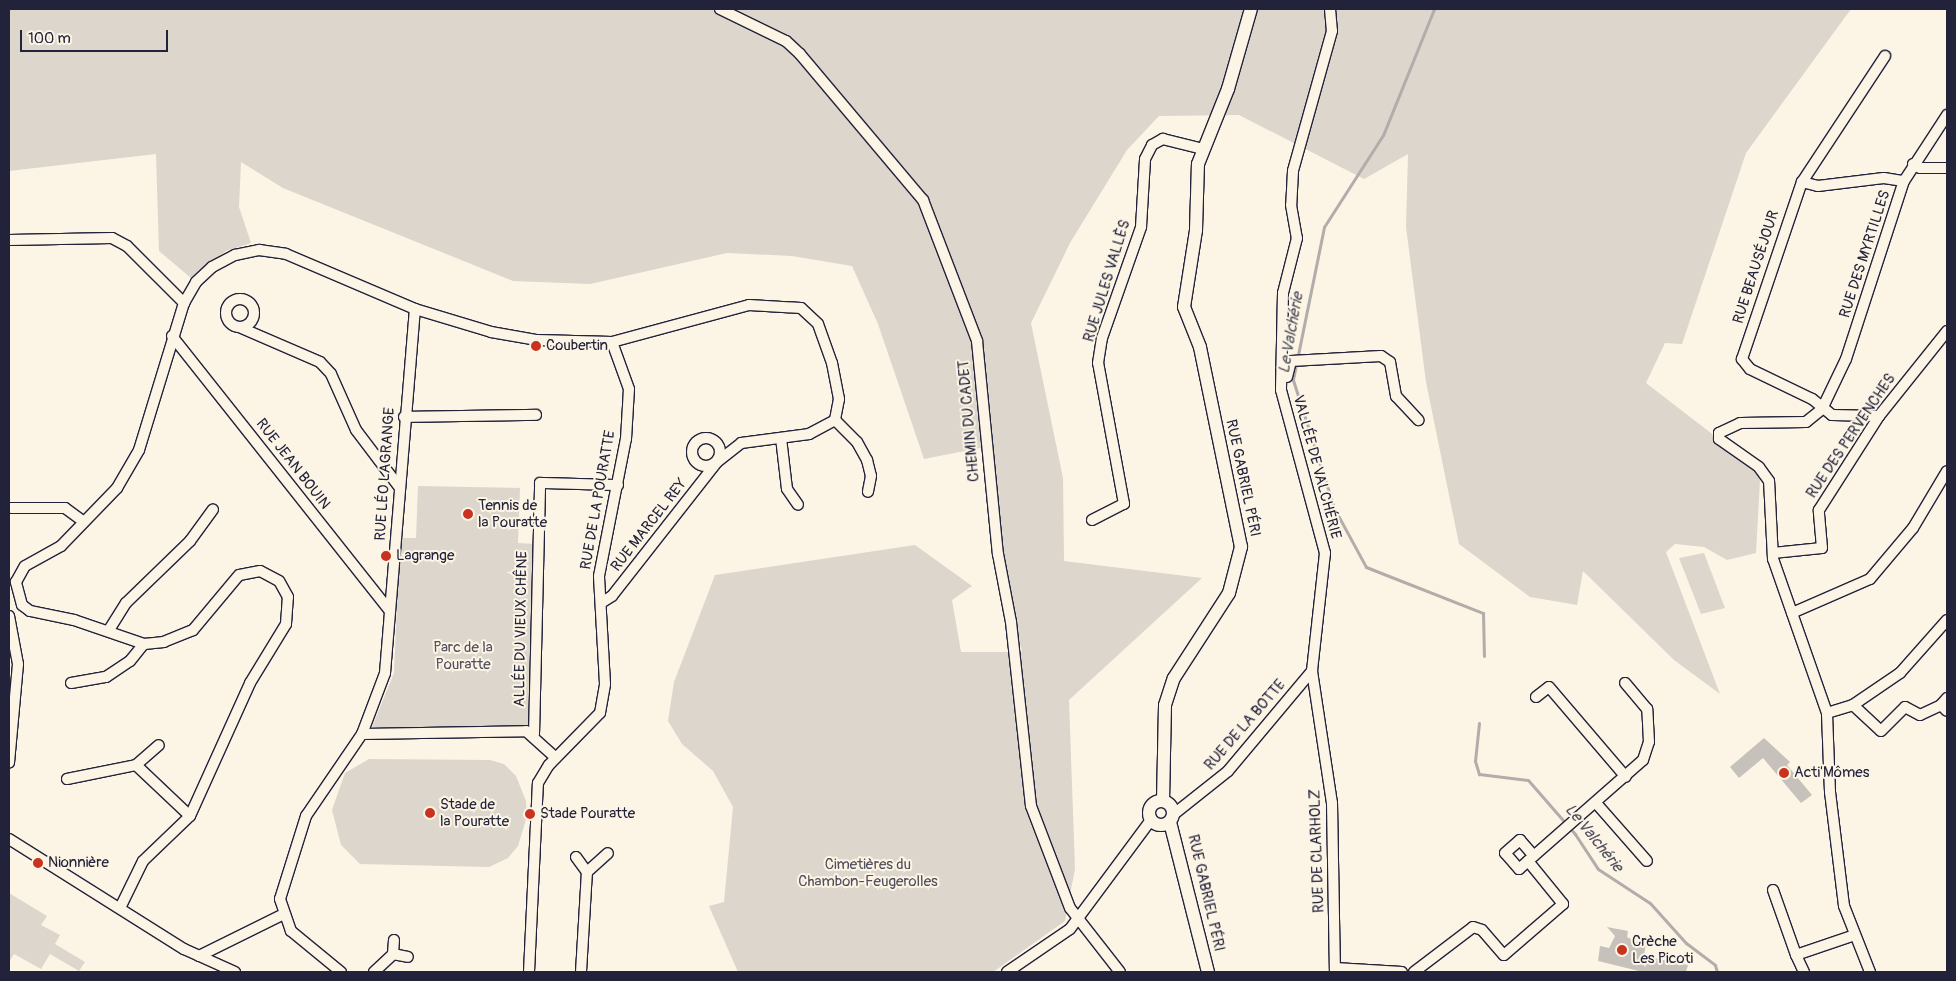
<!DOCTYPE html>
<meta charset="utf-8">
<style>
body{margin:0}
#map{position:relative;width:1956px;height:981px;overflow:hidden;background:#fcf5e5;font-family:Pangolin,sans-serif}
div>[style]{position:absolute}
[style*='--x']{left:calc(var(--x)*1px);top:calc(var(--y)*1px);width:calc(var(--w)*1px);rotate:calc(var(--a)*1deg)}
.green>*{inset:0;background:#dcd6cc}
.stream>*{height:3px;margin:-1.5px;padding:0 1.5px;transform-origin:1.5px;border-radius:1.5px;background:#b2adab}
.building>*{inset:0;background:#c6c1bb}
.roads{filter:drop-shadow(1px 0 #22223b) drop-shadow(-1px 0 #22223b) drop-shadow(0 1px #22223b) drop-shadow(0 -1px #22223b)}
.minor>*{height:10px;margin:-5px;padding:0 5px;transform-origin:5px;border-radius:5px;background:#fcf5e5}
.minor>.ring{margin:-5px;padding:0;box-sizing:content-box;background:none;border:10px solid #fcf5e5;border-radius:50%}
.major>*{height:12px;margin:-6px;padding:0 6px;transform-origin:6px;border-radius:6px;background:#fcf5e5}
.major>.ring{margin:-6px;padding:0;box-sizing:content-box;background:none;border:12px solid #fcf5e5;border-radius:50%}
.dots>*{width:14px;height:14px;translate:-50% -50%;box-sizing:border-box;border:2px solid #fcf5e5;border-radius:50%}
span{translate:-50% -50%;white-space:nowrap;text-align:center;line-height:1.15;-webkit-text-stroke:4px #fcf5e5;paint-order:stroke}
.street-label{font-size:15px;color:#22223b}
.poi-label{font-size:15px;color:#22223b}
.left{translate:0 -50%;text-align:left}
.park-label{font-size:15px;color:#504f5f}
.water-label{font-size:16px;color:#545362;font-style:italic}
.frame{position:absolute;inset:0;border:10px solid #22223b;pointer-events:none}
.scale{position:absolute;left:20px;top:30px;width:148px;height:22px;box-sizing:border-box;border:2px solid #22223b;border-top:0;padding-left:6px;font-size:15px;line-height:18px;white-space:nowrap;color:#22223b;-webkit-text-stroke:4px #fcf5e5;paint-order:stroke}
</style>
<div id="map">
<div class="green">
<div style="clip-path:polygon(9px 9px,1851px 9px,1746px 153px,1682px 344px,1665px 343px,1646px 383px,1755px 467px,1760px 481px,1756px 553px,1727px 560px,1704px 547px,1675px 544px,1666px 552px,1720px 694px,1674px 660px,1583px 571px,1577px 605px,1530px 597px,1459px 544px,1426px 382px,1406px 227px,1408px 154px,1364px 179px,1239px 115px,1159px 116px,1127px 150px,1070px 243px,1031px 323px,1063px 478px,1064px 561px,1202px 578px,1069px 700px,1075px 869px,1065px 921px,993px 972px,738px 972px,709px 906px,724px 902px,733px 807px,713px 771px,682px 744px,668px 721px,674px 682px,715px 575px,915px 545px,972px 586px,952px 600px,961px 652px,1022px 652px,1002px 565px,985px 447px,924px 459px,878px 324px,852px 266px,792px 256px,727px 253px,590px 284px,513px 281px,283px 188px,241px 162px,239px 207px,251px 243px,226px 251px,191px 278px,159px 251px,156px 154px,9px 171px)"></div>
<div style="clip-path:polygon(418px 486px,520px 488px,518px 543px,535px 544px,530px 728px,372px 727px,394px 673px,400px 538px,416px 538px)"></div>
<div style="clip-path:polygon(1704px 553px,1725px 608px,1701px 614px,1679px 558px)"></div>
<div style="clip-path:polygon(369px 759px,490px 760px,504px 764px,516px 776px,526px 801px,527px 816px,518px 846px,508px 858px,489px 867px,360px 864px,341px 845px,332px 810px,345px 773px)"></div>
<div style="clip-path:polygon(9px 893px,47px 916px,41px 925px,60px 935px,55px 944px,85px 962px,79px 971px,50px 954px,41px 969px,14px 954px,9px 962px)"></div>
</div>
<div class="stream">
<div style="--x:1434;--y:9;--w:136;--a:112"></div>
<div style="--x:1383;--y:135;--w:109;--a:122.7"></div>
<div style="--x:1324;--y:227;--w:156;--a:101.5"></div>
<div style="--x:1293;--y:380;--w:134;--a:72.2"></div>
<div style="--x:1334;--y:508;--w:67;--a:61.5"></div>
<div style="--x:1366;--y:567;--w:126;--a:21.5"></div>
<div style="--x:1483;--y:613;--w:43;--a:88.7"></div>
<div style="--x:1479;--y:723;--w:38;--a:96"></div>
<div style="--x:1475;--y:761;--w:14;--a:73"></div>
<div style="--x:1479;--y:774;--w:49;--a:7"></div>
<div style="--x:1528;--y:780;--w:72;--a:49"></div>
<div style="--x:1575;--y:834;--w:42;--a:56.7"></div>
<div style="--x:1598;--y:869;--w:62;--a:33.2"></div>
<div style="--x:1650;--y:903;--w:54;--a:48"></div>
<div style="--x:1686;--y:943;--w:36;--a:37"></div>
<div style="--x:1715;--y:965;--w:7;--a:74"></div>
</div>
<div class="building">
<div style="clip-path:polygon(1764px 738px,1790px 762px,1787px 765px,1812px 795px,1801px 803px,1763px 758px,1739px 778px,1730px 767px)"></div>
<div style="clip-path:polygon(1607px 927px,1628px 931px,1627px 937px,1637px 942px,1647px 936px,1644px 956px,1688px 965px,1686px 972px,1643px 972px,1598px 961px,1600px 946px,1609px 948px,1615px 936px)"></div>
</div>
<div class="roads">
<div class="minor">
<div style="--x:720;--y:9;--w:73;--a:25.9"></div>
<div style="--x:786;--y:41;--w:19;--a:43"></div>
<div style="--x:800;--y:54;--w:191;--a:49.9"></div>
<div style="--x:923;--y:200;--w:151;--a:69"></div>
<div style="--x:977;--y:341;--w:214;--a:84.4"></div>
<div style="--x:998;--y:554;--w:69;--a:79.2"></div>
<div style="--x:1011;--y:622;--w:185;--a:83.8"></div>
<div style="--x:1031;--y:806;--w:109;--a:69.1"></div>
<div style="--x:1070;--y:908;--w:81;--a:52"></div>
<div style="--x:1330;--y:9;--w:22;--a:85"></div>
<div style="--x:1332;--y:31;--w:145;--a:105.6"></div>
<div style="--x:1293;--y:171;--w:34;--a:93"></div>
<div style="--x:1291;--y:205;--w:34;--a:80"></div>
<div style="--x:1297;--y:238;--w:57;--a:104.3"></div>
<div style="--x:1283;--y:293;--w:97;--a:91.2"></div>
<div style="--x:1281;--y:390;--w:169;--a:74.9"></div>
<div style="--x:1325;--y:553;--w:119;--a:96.3"></div>
<div style="--x:1312;--y:671;--w:134;--a:81.4"></div>
<div style="--x:1332;--y:803;--w:169;--a:89"></div>
<div style="--x:1913;--y:164;--w:8;--a:30"></div>
<div style="--x:1920;--y:168;--w:27;--a:0"></div>
<div style="--x:1802;--y:182;--w:16;--a:14"></div>
<div style="--x:1818;--y:186;--w:66;--a:-6.9"></div>
<div style="--x:1884;--y:178;--w:20;--a:9"></div>
<div style="--x:9;--y:240;--w:103;--a:-1.1"></div>
<div style="--x:112;--y:238;--w:17;--a:28"></div>
<div style="--x:127;--y:246;--w:81;--a:45"></div>
<div class="ring" style="left:226px;top:299px;width:18px;height:18px"></div>
<div style="--x:239;--y:327;--w:88;--a:23.4"></div>
<div style="--x:320;--y:362;--w:16;--a:47"></div>
<div style="--x:331;--y:374;--w:61;--a:65.9"></div>
<div style="--x:356;--y:430;--w:73;--a:52.8"></div>
<div style="--x:172;--y:336;--w:351;--a:51.6"></div>
<div style="--x:1287;--y:377;--w:16;--a:-76"></div>
<div style="--x:1291;--y:361;--w:90;--a:-3.2"></div>
<div style="--x:1381;--y:356;--w:11;--a:34"></div>
<div style="--x:1390;--y:362;--w:35;--a:80"></div>
<div style="--x:1396;--y:396;--w:33;--a:47"></div>
<div style="--x:1879;--y:416;--w:47;--a:-178.8"></div>
<div style="--x:1832;--y:415;--w:26;--a:-141"></div>
<div style="--x:1812;--y:399;--w:69;--a:-154.2"></div>
<div style="--x:1750;--y:369;--w:13;--a:-129"></div>
<div style="--x:1742;--y:359;--w:187;--a:-71.3"></div>
<div style="--x:1802;--y:182;--w:151;--a:-56.6"></div>
<div style="--x:404;--y:417;--w:132;--a:-0.9"></div>
<div class="ring" style="left:692px;top:438px;width:18px;height:18px"></div>
<div style="--x:781;--y:438;--w:51;--a:83.3"></div>
<div style="--x:787;--y:489;--w:19;--a:55"></div>
<div style="--x:11;--y:508;--w:54;--a:0"></div>
<div style="--x:65;--y:508;--w:22;--a:36"></div>
<div style="--x:1092;--y:520;--w:36;--a:-27"></div>
<div style="--x:1124;--y:504;--w:143;--a:-100.4"></div>
<div style="--x:1098;--y:363;--w:25;--a:-81"></div>
<div style="--x:1102;--y:338;--w:118;--a:-70.6"></div>
<div style="--x:1141;--y:227;--w:68;--a:-86.6"></div>
<div style="--x:1145;--y:159;--w:16;--a:-63"></div>
<div style="--x:1152;--y:145;--w:13;--a:-29"></div>
<div style="--x:1163;--y:139;--w:41;--a:14"></div>
<div style="--x:1773;--y:553;--w:49;--a:-5.8"></div>
<div style="--x:1822;--y:548;--w:38;--a:-95"></div>
<div style="--x:1819;--y:510;--w:112;--a:-57.4"></div>
<div style="--x:1879;--y:416;--w:109;--a:-51.3"></div>
<div style="--x:601;--y:603;--w:13;--a:-32"></div>
<div style="--x:612;--y:596;--w:170;--a:-51.9"></div>
<div style="--x:717;--y:462;--w:31;--a:-38"></div>
<div style="--x:741;--y:443;--w:69;--a:-7.5"></div>
<div style="--x:809;--y:434;--w:30;--a:-28"></div>
<div style="--x:835;--y:420;--w:31;--a:45"></div>
<div style="--x:857;--y:442;--w:21;--a:61"></div>
<div style="--x:867;--y:460;--w:16;--a:76"></div>
<div style="--x:871;--y:476;--w:16;--a:101"></div>
<div style="--x:1792;--y:613;--w:85;--a:-23.6"></div>
<div style="--x:1870;--y:579;--w:67;--a:-49.9"></div>
<div style="--x:1913;--y:528;--w:66;--a:-59.2"></div>
<div style="--x:9;--y:616;--w:49;--a:79.4"></div>
<div style="--x:18;--y:664;--w:99;--a:95.2"></div>
<div style="--x:109;--y:630;--w:32;--a:-58"></div>
<div style="--x:126;--y:603;--w:89;--a:-44.1"></div>
<div style="--x:190;--y:541;--w:39;--a:-54"></div>
<div style="--x:71;--y:683;--w:36;--a:-10"></div>
<div style="--x:106;--y:677;--w:29;--a:-34"></div>
<div style="--x:130;--y:661;--w:22;--a:-51"></div>
<div style="--x:1536;--y:697;--w:16;--a:-38"></div>
<div style="--x:1549;--y:687;--w:118;--a:49.5"></div>
<div style="--x:1947;--y:698;--w:9;--a:131"></div>
<div style="--x:1941;--y:705;--w:8;--a:45"></div>
<div style="--x:1853;--y:705;--w:38;--a:43"></div>
<div style="--x:1881;--y:731;--w:34;--a:-45"></div>
<div style="--x:1905;--y:707;--w:17;--a:28"></div>
<div style="--x:1920;--y:715;--w:23;--a:-25"></div>
<div style="--x:1827;--y:713;--w:27;--a:-17"></div>
<div style="--x:1853;--y:705;--w:57;--a:-34.2"></div>
<div style="--x:1900;--y:673;--w:71;--a:-48.4"></div>
<div style="--x:362;--y:734;--w:164;--a:-1"></div>
<div style="--x:526;--y:731;--w:40;--a:42"></div>
<div style="--x:534;--y:734;--w:251;--a:-88.6"></div>
<div style="--x:540;--y:483;--w:78;--a:1.5"></div>
<div style="--x:136;--y:765;--w:30;--a:-41"></div>
<div style="--x:67;--y:779;--w:70;--a:-11.5"></div>
<div style="--x:136;--y:765;--w:74;--a:43.4"></div>
<div style="--x:1596;--y:803;--w:77;--a:48.7"></div>
<div style="--x:1174;--y:814;--w:69;--a:-38.5"></div>
<div style="--x:1228;--y:771;--w:131;--a:-50"></div>
<div style="--x:9;--y:839;--w:207;--a:32.2"></div>
<div style="--x:184;--y:949;--w:56;--a:24.3"></div>
<div style="--x:576;--y:857;--w:19;--a:54"></div>
<div style="--x:1528;--y:861;--w:12;--a:138"></div>
<div style="--x:1519;--y:869;--w:21;--a:-131"></div>
<div style="--x:1505;--y:853;--w:20;--a:-41"></div>
<div style="--x:1520;--y:840;--w:21;--a:49"></div>
<div style="--x:1773;--y:890;--w:69;--a:70.5"></div>
<div style="--x:1796;--y:955;--w:59;--a:-18.7"></div>
<div style="--x:120;--y:908;--w:52;--a:-63.9"></div>
<div style="--x:143;--y:861;--w:65;--a:-43.8"></div>
<div style="--x:190;--y:816;--w:146;--a:-65.7"></div>
<div style="--x:250;--y:683;--w:69;--a:-58.6"></div>
<div style="--x:286;--y:624;--w:27;--a:-86"></div>
<div style="--x:288;--y:597;--w:18;--a:-119"></div>
<div style="--x:279;--y:581;--w:21;--a:-152"></div>
<div style="--x:260;--y:571;--w:21;--a:169"></div>
<div style="--x:239;--y:575;--w:72;--a:129.9"></div>
<div style="--x:193;--y:630;--w:31;--a:158"></div>
<div style="--x:164;--y:642;--w:20;--a:174"></div>
<div style="--x:144;--y:644;--w:74;--a:-161.1"></div>
<div style="--x:74;--y:620;--w:45;--a:-168.4"></div>
<div style="--x:30;--y:611;--w:10;--a:-143"></div>
<div style="--x:22;--y:605;--w:24;--a:-105"></div>
<div style="--x:16;--y:582;--w:18;--a:-61"></div>
<div style="--x:25;--y:566;--w:41;--a:-29.1"></div>
<div style="--x:61;--y:546;--w:81;--a:-46"></div>
<div style="--x:117;--y:488;--w:44;--a:-59.9"></div>
<div style="--x:139;--y:450;--w:154;--a:-73"></div>
<div style="--x:184;--y:303;--w:24;--a:-60"></div>
<div style="--x:196;--y:282;--w:22;--a:-43"></div>
<div style="--x:212;--y:267;--w:26;--a:-28"></div>
<div style="--x:235;--y:255;--w:25;--a:-12"></div>
<div style="--x:259;--y:250;--w:27;--a:8"></div>
<div style="--x:286;--y:254;--w:140;--a:23.1"></div>
<div style="--x:415;--y:309;--w:79;--a:16.8"></div>
<div style="--x:491;--y:332;--w:47;--a:9.9"></div>
<div style="--x:537;--y:340;--w:75;--a:1.5"></div>
<div style="--x:612;--y:342;--w:142;--a:-15.1"></div>
<div style="--x:749;--y:305;--w:52;--a:3.3"></div>
<div style="--x:801;--y:308;--w:23;--a:43"></div>
<div style="--x:818;--y:324;--w:41;--a:70.3"></div>
<div style="--x:832;--y:363;--w:37;--a:79"></div>
<div style="--x:839;--y:399;--w:21;--a:101"></div>
<div style="--x:393;--y:954;--w:15;--a:11"></div>
<div style="--x:1796;--y:955;--w:19;--a:65"></div>
<div style="--x:199;--y:956;--w:93;--a:-26.3"></div>
<div style="--x:1335;--y:968;--w:67;--a:3.4"></div>
<div style="--x:341;--y:972;--w:65;--a:-140.6"></div>
<div style="--x:291;--y:931;--w:34;--a:-109"></div>
<div style="--x:280;--y:899;--w:87;--a:-72.6"></div>
<div style="--x:306;--y:816;--w:99;--a:-55.7"></div>
<div style="--x:362;--y:734;--w:65;--a:-69.3"></div>
<div style="--x:385;--y:673;--w:365;--a:-85.3"></div>
<div style="--x:374;--y:972;--w:26;--a:-43"></div>
<div style="--x:393;--y:954;--w:14;--a:-86"></div>
<div style="--x:529;--y:972;--w:189;--a:-87.3"></div>
<div style="--x:538;--y:783;--w:21;--a:-59"></div>
<div style="--x:549;--y:765;--w:73;--a:-45.6"></div>
<div style="--x:600;--y:713;--w:29;--a:-80"></div>
<div style="--x:605;--y:684;--w:108;--a:-93.2"></div>
<div style="--x:599;--y:576;--w:140;--a:-78.9"></div>
<div style="--x:626;--y:439;--w:50;--a:-86.6"></div>
<div style="--x:629;--y:389;--w:50;--a:-109.9"></div>
<div style="--x:581;--y:972;--w:100;--a:-86.6"></div>
<div style="--x:587;--y:872;--w:28;--a:-42"></div>
<div style="--x:1007;--y:972;--w:76;--a:-34.3"></div>
<div style="--x:1070;--y:929;--w:136;--a:-53.4"></div>
<div style="--x:1414;--y:972;--w:74;--a:-37.3"></div>
<div style="--x:1473;--y:927;--w:9;--a:18"></div>
<div style="--x:1482;--y:930;--w:33;--a:49"></div>
<div style="--x:1504;--y:955;--w:78;--a:-40.8"></div>
<div style="--x:1563;--y:904;--w:55;--a:-129.1"></div>
<div style="--x:1528;--y:861;--w:153;--a:-41.3"></div>
<div style="--x:1643;--y:760;--w:19;--a:-72"></div>
<div style="--x:1649;--y:742;--w:33;--a:-93"></div>
<div style="--x:1647;--y:709;--w:34;--a:-130"></div>
<div style="--x:1870;--y:972;--w:71;--a:-111.5"></div>
<div style="--x:1844;--y:906;--w:115;--a:-97"></div>
<div style="--x:1830;--y:792;--w:79;--a:-92.2"></div>
<div style="--x:1827;--y:713;--w:163;--a:-109.3"></div>
<div style="--x:1773;--y:559;--w:78;--a:-92.9"></div>
<div style="--x:1769;--y:481;--w:17;--a:-126"></div>
<div style="--x:1759;--y:467;--w:49;--a:-145"></div>
<div style="--x:1719;--y:439;--w:6;--a:-90"></div>
<div style="--x:1719;--y:433;--w:23;--a:-25"></div>
<div style="--x:1740;--y:423;--w:66;--a:-0.9"></div>
<div style="--x:1806;--y:422;--w:21;--a:-39"></div>
<div style="--x:1822;--y:409;--w:55;--a:-64.4"></div>
<div style="--x:1846;--y:359;--w:187;--a:-72"></div>
<div style="--x:1904;--y:181;--w:79;--a:-56.9"></div>
</div>
<div class="major">
<div class="ring" style="left:1149px;top:801px;width:12px;height:12px"></div>
<div style="--x:1163;--y:801;--w:96;--a:-88.8"></div>
<div style="--x:1165;--y:705;--w:28;--a:-72"></div>
<div style="--x:1174;--y:678;--w:101;--a:-57.1"></div>
<div style="--x:1229;--y:593;--w:48;--a:-75.4"></div>
<div style="--x:1241;--y:547;--w:204;--a:-101.6"></div>
<div style="--x:1200;--y:347;--w:43;--a:-111.8"></div>
<div style="--x:1184;--y:307;--w:78;--a:-81.1"></div>
<div style="--x:1196;--y:230;--w:66;--a:-88.3"></div>
<div style="--x:1198;--y:164;--w:81;--a:-68.2"></div>
<div style="--x:1228;--y:89;--w:83;--a:-74"></div>
<div style="--x:1170;--y:822;--w:155;--a:75.8"></div>
</div>
</div>
<div class="dots">
<div style="left:536px;top:346px;background:#c8321e"></div>
<div style="left:468px;top:514px;background:#c8321e"></div>
<div style="left:386px;top:556px;background:#c8321e"></div>
<div style="left:1784px;top:773px;background:#c8321e"></div>
<div style="left:430px;top:813px;background:#c8321e"></div>
<div style="left:530px;top:814px;background:#c8321e"></div>
<div style="left:38px;top:863px;background:#c8321e"></div>
<div style="left:1622px;top:950px;background:#c8321e"></div>
</div>
<div class="street-label">
<span style="left:1865px;top:254px;rotate:-72deg">RUE DES MYRTILLES</span>
<span style="left:1756px;top:267px;rotate:-72deg">RUE BEAUSÉJOUR</span>
<span style="left:1107px;top:281px;rotate:-73deg">RUE JULES VALLÈS</span>
<span style="left:969px;top:421px;rotate:-95deg">CHEMIN DU CADET</span>
<span style="left:1851px;top:436px;rotate:-56deg">RUE DES PERVENCHES</span>
<span style="left:293px;top:464px;rotate:52deg">RUE JEAN BOUIN</span>
<span style="left:1317px;top:467px;rotate:75deg">VALLÉE DE VALCHÉRIE</span>
<span style="left:385px;top:474px;rotate:-86deg">RUE LÉO LAGRANGE</span>
<span style="left:1243px;top:478px;rotate:78deg">RUE GABRIEL PÉRI</span>
<span style="left:598px;top:500px;rotate:-80deg">RUE DE LA POURATTE</span>
<span style="left:649px;top:525px;rotate:-52deg">RUE MARCEL REY</span>
<span style="left:521px;top:629px;rotate:-89deg">ALLÉE DU VIEUX CHÊNE</span>
<span style="left:1245px;top:725px;rotate:-49deg">RUE DE LA BOTTE</span>
<span style="left:1317px;top:851px;rotate:-92deg">RUE DE CLARHOLZ</span>
<span style="left:1206px;top:893px;rotate:77deg">RUE GABRIEL PÉRI</span>
</div>
<div class="poi-label">
<span class="left" style="left:546px;top:346px">Coubertin</span>
<span class="left" style="left:478px;top:514px">Tennis de<br>la Pouratte</span>
<span class="left" style="left:396px;top:556px">Lagrange</span>
<span class="left" style="left:1794px;top:773px">Acti'Mômes</span>
<span class="left" style="left:440px;top:813px">Stade de<br>la Pouratte</span>
<span class="left" style="left:540px;top:814px">Stade Pouratte</span>
<span class="left" style="left:48px;top:863px">Nionnière</span>
<span class="left" style="left:1632px;top:950px">Crèche<br>Les Picoti</span>
</div>
<div class="park-label">
<span style="left:463px;top:656px">Parc de la<br>Pouratte</span>
<span style="left:868px;top:873px">Cimetières du<br>Chambon-Feugerolles</span>
</div>
<div class="water-label">
<span style="left:1291px;top:333px;rotate:-80deg">Le Valchérie</span>
<span style="left:1594px;top:838px;rotate:51deg">Le Valchérie</span>
</div>
<div class="frame"></div>
<div class="scale">100 m</div>
</div>
